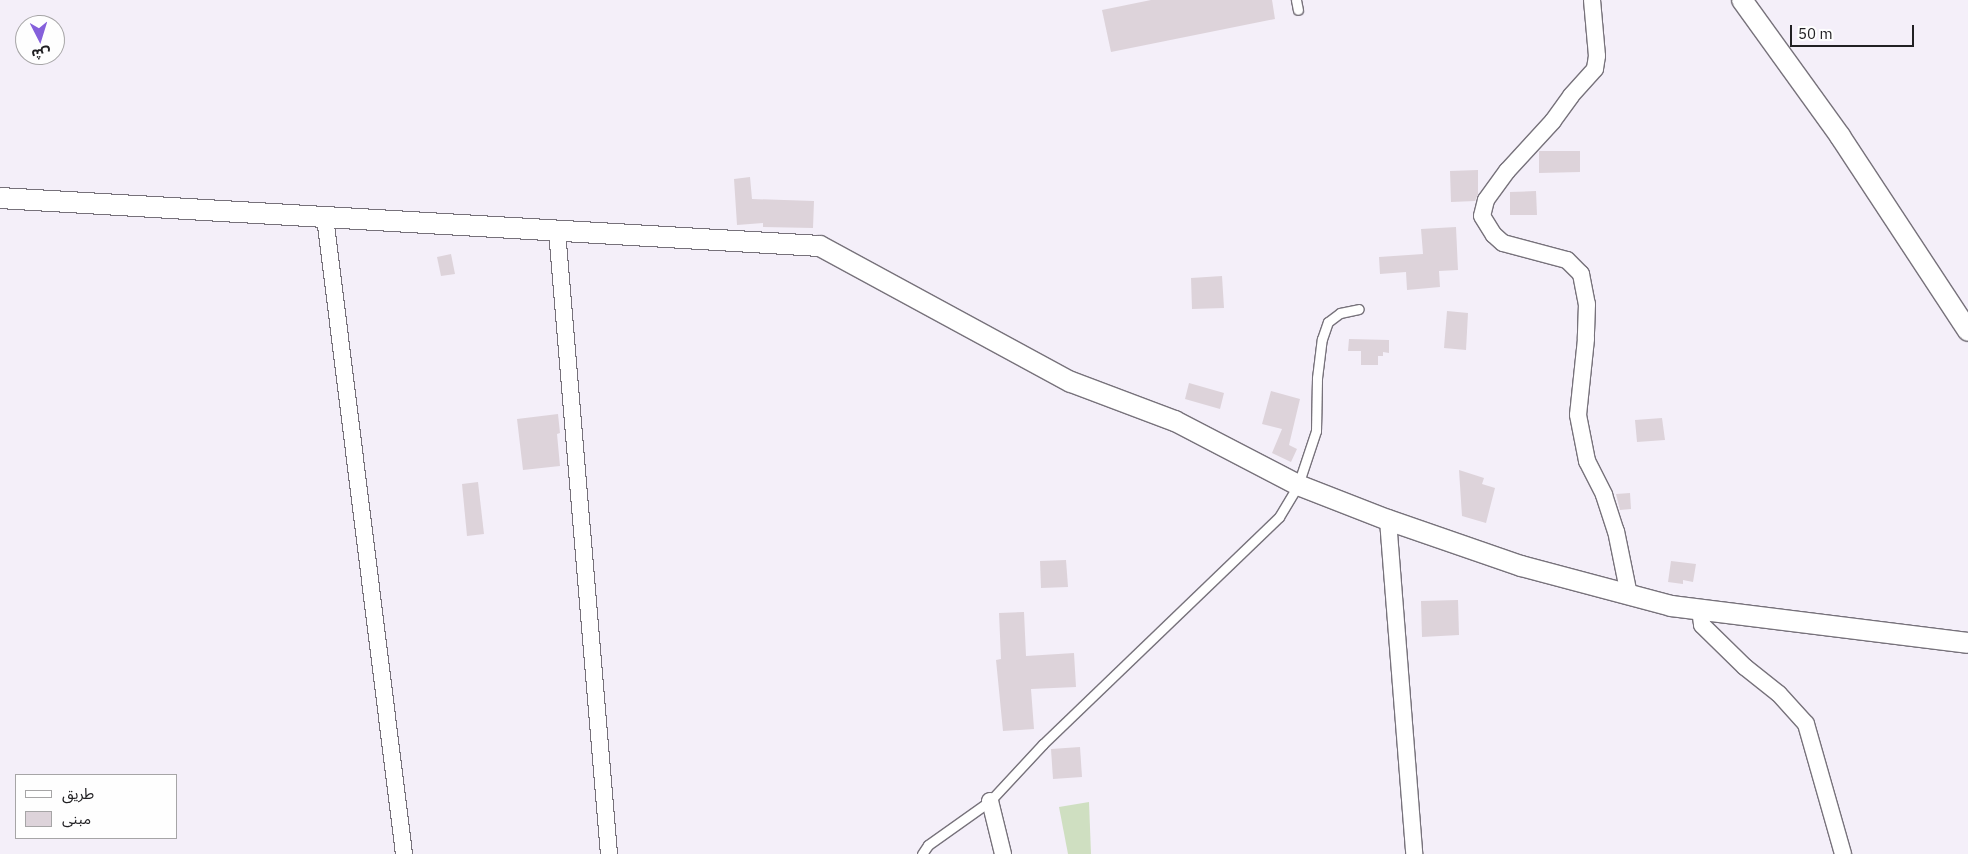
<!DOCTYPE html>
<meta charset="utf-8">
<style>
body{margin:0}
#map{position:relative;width:1968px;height:854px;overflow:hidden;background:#f4eff9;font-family:"IBM Plex Sans","Noto Sans Arabic",sans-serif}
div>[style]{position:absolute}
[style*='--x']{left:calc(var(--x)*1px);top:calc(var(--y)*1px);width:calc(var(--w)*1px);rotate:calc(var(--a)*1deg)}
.green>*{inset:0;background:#cfdfc1}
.building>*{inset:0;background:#ddd3da}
.roads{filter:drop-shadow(1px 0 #77727b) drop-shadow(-1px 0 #77727b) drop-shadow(0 1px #77727b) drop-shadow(0 -1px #77727b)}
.service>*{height:9px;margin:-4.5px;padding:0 4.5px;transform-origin:4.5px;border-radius:4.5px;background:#fff}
.minor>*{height:16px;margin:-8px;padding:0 8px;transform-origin:8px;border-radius:8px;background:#fff}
.tertiary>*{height:20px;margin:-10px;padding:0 10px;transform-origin:10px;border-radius:10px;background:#fff}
span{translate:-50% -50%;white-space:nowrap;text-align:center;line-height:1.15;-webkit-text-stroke:5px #fefefe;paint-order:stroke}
.legend{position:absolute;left:15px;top:774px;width:162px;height:65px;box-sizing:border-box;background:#fefefe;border:1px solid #a6a5a6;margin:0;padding:6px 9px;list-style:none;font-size:15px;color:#212023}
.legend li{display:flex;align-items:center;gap:10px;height:25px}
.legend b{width:25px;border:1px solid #a6a5a6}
.north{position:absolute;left:15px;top:15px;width:50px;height:50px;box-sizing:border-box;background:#fefefe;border:1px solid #a6a5a6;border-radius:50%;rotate:175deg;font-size:14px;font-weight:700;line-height:20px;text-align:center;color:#212023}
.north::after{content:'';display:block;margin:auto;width:18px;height:22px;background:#8560db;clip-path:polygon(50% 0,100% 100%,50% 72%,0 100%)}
.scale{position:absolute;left:1790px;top:25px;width:124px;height:22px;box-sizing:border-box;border:2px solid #212023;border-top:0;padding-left:6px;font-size:15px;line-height:18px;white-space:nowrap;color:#212023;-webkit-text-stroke:4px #fefefe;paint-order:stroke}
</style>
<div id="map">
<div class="green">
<div style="clip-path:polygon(1089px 802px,1091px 854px,1068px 854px,1059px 807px)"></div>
</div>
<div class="building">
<div style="clip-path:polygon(1151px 0,1272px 0,1275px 19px,1111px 52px,1102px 10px)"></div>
<div style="clip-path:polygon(1539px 151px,1580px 151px,1580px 172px,1539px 173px)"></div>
<div style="clip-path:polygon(1478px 170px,1478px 194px,1475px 201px,1451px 202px,1450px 171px)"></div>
<div style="clip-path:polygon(750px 177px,752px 199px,814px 201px,813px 228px,763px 227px,763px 223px,737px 225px,734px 179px)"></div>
<div style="clip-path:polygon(1536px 191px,1537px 215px,1510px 215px,1510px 192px)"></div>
<div style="clip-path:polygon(1456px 227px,1458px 270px,1439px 271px,1440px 287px,1407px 290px,1406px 272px,1380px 274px,1379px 257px,1423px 254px,1421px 229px)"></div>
<div style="clip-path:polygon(451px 254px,455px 274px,441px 276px,437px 257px)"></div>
<div style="clip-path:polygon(1222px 276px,1224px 308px,1192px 309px,1191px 278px)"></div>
<div style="clip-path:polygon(1447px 311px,1468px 313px,1466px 350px,1444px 348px)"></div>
<div style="clip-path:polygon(1349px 339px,1389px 340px,1389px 353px,1383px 352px,1383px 356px,1378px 356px,1378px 365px,1361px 365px,1361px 351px,1348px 351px)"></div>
<div style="clip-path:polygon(1189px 383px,1224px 393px,1220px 409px,1185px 399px)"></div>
<div style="clip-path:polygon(1271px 391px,1300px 399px,1289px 445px,1297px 449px,1291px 462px,1272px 453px,1282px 429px,1262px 424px)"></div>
<div style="clip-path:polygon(558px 414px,560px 433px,557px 434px,560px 466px,523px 470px,517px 419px)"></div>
<div style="clip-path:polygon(1662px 418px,1665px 440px,1637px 442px,1635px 420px)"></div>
<div style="clip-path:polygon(1459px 470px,1484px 478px,1482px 484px,1495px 488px,1486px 523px,1462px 516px)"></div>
<div style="clip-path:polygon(478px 482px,484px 534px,467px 536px,462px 484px)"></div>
<div style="clip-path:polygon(1630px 493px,1631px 509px,1620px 510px,1616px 494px)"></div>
<div style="clip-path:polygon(1066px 560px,1068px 587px,1041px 588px,1040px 561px)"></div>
<div style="clip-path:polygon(1671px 561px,1696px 564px,1693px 582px,1683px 580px,1683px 584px,1668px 582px)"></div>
<div style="clip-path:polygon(1458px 600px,1459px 635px,1422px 637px,1421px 601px)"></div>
<div style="clip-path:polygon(1024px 612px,1026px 656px,1074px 653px,1076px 687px,1031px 689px,1034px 729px,1003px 731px,996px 660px,1001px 659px,999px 613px)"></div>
<div style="clip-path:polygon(1080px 747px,1082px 777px,1053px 779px,1051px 749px)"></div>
</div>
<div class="roads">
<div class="service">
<div style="--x:1296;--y:0;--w:10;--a:79"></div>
<div style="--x:922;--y:854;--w:11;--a:-56"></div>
<div style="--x:928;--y:845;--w:76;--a:-35.4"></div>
<div style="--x:990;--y:801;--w:78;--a:-47.1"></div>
<div style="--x:1043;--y:744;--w:327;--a:-43.9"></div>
<div style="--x:1279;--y:517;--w:37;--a:-59"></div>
<div style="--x:1298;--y:485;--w:57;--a:-71.6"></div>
<div style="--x:1316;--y:431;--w:53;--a:-88.9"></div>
<div style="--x:1317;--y:378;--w:39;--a:-83"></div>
<div style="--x:1322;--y:339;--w:18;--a:-71"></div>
<div style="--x:1328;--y:322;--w:15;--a:-37"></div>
<div style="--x:1340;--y:313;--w:19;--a:-12"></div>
</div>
<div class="minor">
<div style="--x:1592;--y:0;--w:56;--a:84.9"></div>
<div style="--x:1597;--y:56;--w:13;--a:99"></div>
<div style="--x:1595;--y:69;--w:36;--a:132"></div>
<div style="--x:1571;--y:96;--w:31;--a:126"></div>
<div style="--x:1553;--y:121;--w:68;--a:132.6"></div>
<div style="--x:1507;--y:171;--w:36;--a:126"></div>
<div style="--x:1486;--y:200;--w:16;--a:104"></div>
<div style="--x:1482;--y:216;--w:22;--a:58"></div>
<div style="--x:1494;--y:235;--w:12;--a:42"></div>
<div style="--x:1503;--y:243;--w:66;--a:14.9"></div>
<div style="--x:1567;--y:260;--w:20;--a:45"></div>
<div style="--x:1581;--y:274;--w:31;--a:79"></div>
<div style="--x:1587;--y:304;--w:35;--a:92"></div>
<div style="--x:1586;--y:339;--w:76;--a:96"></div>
<div style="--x:1578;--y:415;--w:47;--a:78.9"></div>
<div style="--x:1587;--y:461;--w:38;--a:63"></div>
<div style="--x:1604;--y:495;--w:38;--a:72"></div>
<div style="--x:1616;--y:531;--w:65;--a:78.5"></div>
<div style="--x:325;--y:217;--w:642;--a:82.93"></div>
<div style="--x:557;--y:231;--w:625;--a:85.23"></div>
<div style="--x:1388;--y:520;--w:335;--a:85.5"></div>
<div style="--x:1700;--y:610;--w:15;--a:82"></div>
<div style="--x:1702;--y:625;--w:60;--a:44.3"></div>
<div style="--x:1745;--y:667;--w:43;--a:38.5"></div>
<div style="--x:1779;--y:694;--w:40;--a:48"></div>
<div style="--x:1806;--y:724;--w:135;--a:74.1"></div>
<div style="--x:990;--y:801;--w:55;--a:76.2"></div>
</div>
<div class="tertiary">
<div style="--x:1742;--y:0;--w:168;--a:54.2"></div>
<div style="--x:1840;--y:136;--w:233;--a:56.7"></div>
<div style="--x:0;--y:198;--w:821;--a:3.35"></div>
<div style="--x:820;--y:246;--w:285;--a:28.5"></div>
<div style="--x:1071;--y:382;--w:111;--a:20.6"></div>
<div style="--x:1175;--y:421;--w:139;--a:27.5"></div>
<div style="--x:1298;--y:485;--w:97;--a:21.3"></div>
<div style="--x:1388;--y:520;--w:141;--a:19.1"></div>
<div style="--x:1521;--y:566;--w:155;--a:14.9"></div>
<div style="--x:1671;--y:606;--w:299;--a:7.1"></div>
</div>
</div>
<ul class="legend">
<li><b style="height:6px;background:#fff"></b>طريق</li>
<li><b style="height:14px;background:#ddd3da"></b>مبنى</li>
</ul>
<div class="north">ش</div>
<div class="scale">50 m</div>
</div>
